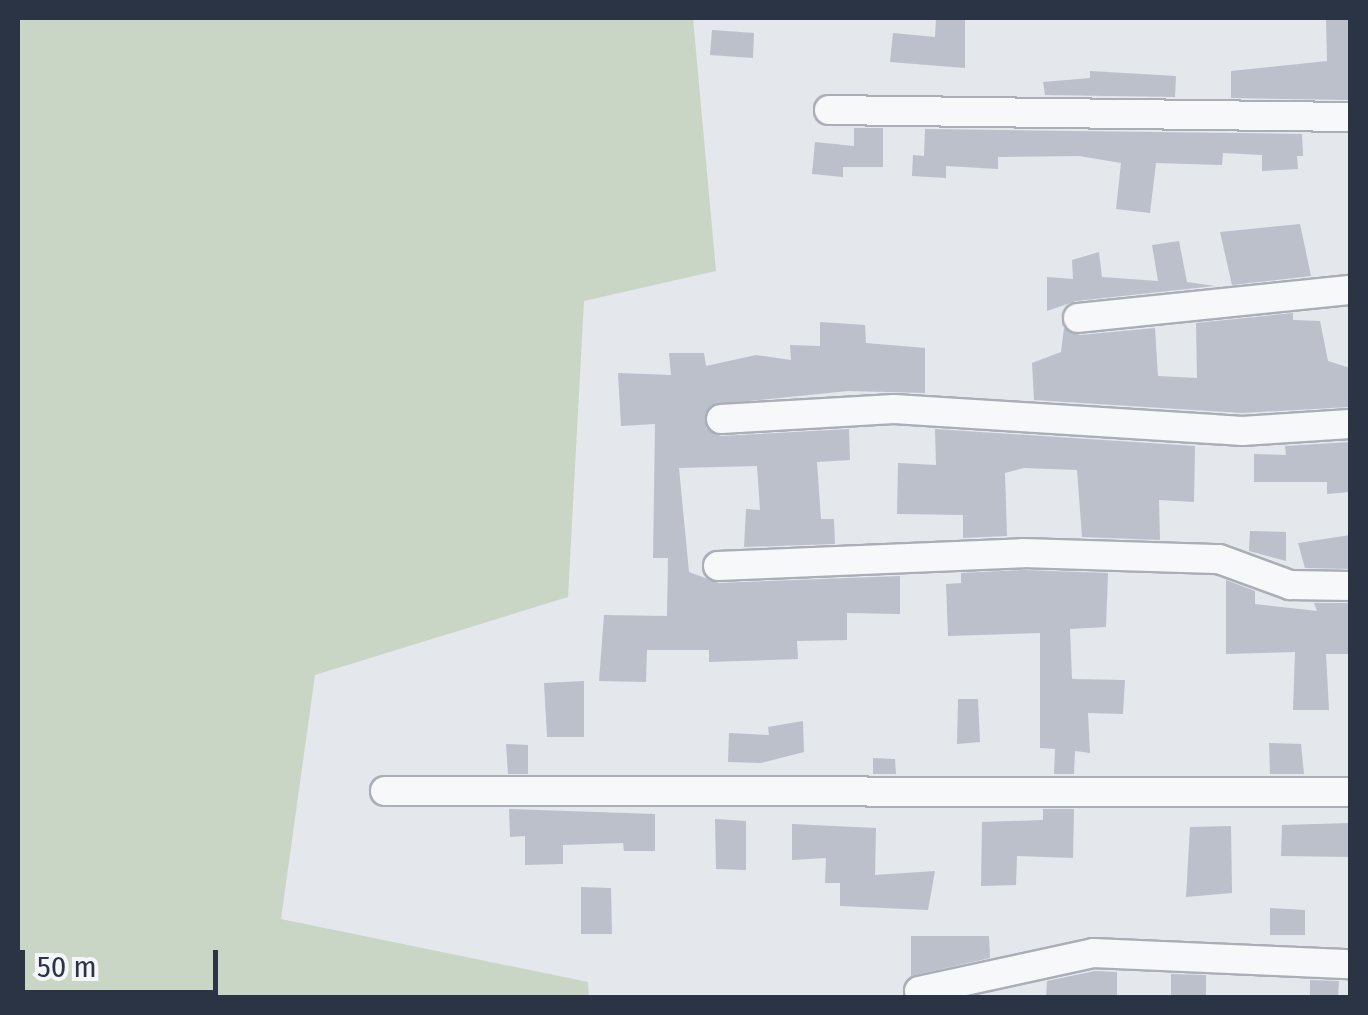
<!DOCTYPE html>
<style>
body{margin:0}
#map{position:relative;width:1368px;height:1015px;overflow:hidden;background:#e4e7ec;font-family:"Fira Sans Condensed",sans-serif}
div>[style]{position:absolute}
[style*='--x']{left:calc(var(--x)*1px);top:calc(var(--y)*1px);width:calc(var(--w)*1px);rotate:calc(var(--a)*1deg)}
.green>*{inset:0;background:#c9d6c5}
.building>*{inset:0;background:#bbc0ca}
.roads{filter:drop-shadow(2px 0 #a9aeb7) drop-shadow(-2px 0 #a9aeb7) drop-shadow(0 2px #a9aeb7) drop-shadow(0 -2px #a9aeb7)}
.street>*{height:28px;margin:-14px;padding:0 14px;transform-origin:14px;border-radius:14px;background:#f7f8fa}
span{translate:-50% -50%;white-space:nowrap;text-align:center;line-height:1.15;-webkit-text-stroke:8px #f4f6f9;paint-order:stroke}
.frame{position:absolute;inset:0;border:20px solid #2b3445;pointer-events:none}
.scale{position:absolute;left:20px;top:950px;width:198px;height:45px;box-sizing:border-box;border:5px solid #2b3445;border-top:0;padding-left:12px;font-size:30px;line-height:35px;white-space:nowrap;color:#2b3445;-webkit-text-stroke:8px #f4f6f9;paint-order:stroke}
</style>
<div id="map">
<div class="green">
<div style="clip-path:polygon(18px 18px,693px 18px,716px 271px,584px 301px,568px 597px,315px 675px,281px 919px,588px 982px,589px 997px,18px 997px)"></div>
</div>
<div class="building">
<div style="clip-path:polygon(936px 18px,965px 18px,965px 68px,890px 62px,893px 33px,935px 37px)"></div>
<div style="clip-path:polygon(1326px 18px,1350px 18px,1350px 100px,1231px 98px,1231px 71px,1327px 61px)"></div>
<div style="clip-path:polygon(712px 30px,754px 33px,753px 58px,710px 55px)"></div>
<div style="clip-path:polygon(1090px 71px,1176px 76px,1175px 97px,1045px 95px,1043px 82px,1090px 78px)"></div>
<div style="clip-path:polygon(854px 128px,883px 128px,883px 167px,843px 167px,843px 177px,812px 174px,815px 142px,854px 146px)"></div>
<div style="clip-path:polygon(925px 129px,1302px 134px,1303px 156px,1297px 156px,1298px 169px,1262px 171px,1262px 155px,1223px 153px,1222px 165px,1156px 163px,1150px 213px,1116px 209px,1121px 163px,1079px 156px,998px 157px,998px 169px,946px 166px,946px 178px,912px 176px,913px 155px,924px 156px)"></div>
<div style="clip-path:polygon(1300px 224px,1311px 276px,1232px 285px,1220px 232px)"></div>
<div style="clip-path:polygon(1179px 241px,1187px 282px,1215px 286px,1076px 301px,1047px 311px,1047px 277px,1073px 279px,1072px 260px,1099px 252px,1102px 277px,1158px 281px,1152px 245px)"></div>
<div style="clip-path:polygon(1293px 313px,1293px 320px,1320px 321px,1328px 361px,1350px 368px,1350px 407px,1242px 413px,1034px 400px,1032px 363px,1061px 352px,1064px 328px,1080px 335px,1155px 328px,1158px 376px,1197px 378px,1196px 323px)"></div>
<div style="clip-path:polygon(820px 322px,865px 325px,866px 343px,925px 348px,925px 393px,848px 391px,711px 405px,706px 428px,721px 436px,849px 429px,850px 460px,817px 462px,821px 519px,834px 519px,835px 544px,744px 547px,746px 509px,760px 510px,757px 466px,679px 468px,689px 572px,719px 583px,900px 576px,900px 614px,847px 613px,847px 640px,797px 641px,798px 659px,709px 662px,709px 650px,647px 650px,646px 682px,599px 681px,604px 615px,667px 616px,668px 558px,653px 558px,655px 424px,621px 426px,618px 373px,671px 375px,669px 353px,704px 353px,706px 366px,756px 355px,791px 360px,790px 345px,820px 346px)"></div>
<div style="clip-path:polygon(935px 429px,1195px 446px,1194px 502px,1159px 500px,1160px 540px,1082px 537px,1077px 470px,1024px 468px,1005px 473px,1007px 536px,963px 538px,963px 515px,897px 514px,898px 463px,936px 465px)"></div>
<div style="clip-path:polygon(1350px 442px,1350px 492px,1327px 494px,1327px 482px,1254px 482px,1254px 454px,1286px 455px,1285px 446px)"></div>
<div style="clip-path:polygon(1250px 531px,1286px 532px,1286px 561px,1249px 551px)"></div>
<div style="clip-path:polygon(1350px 535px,1350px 569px,1305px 568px,1298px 543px)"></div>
<div style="clip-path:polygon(1023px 570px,1108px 573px,1106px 627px,1070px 629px,1072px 679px,1125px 680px,1123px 714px,1088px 713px,1090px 753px,1075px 751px,1074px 774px,1054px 774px,1055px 749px,1040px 748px,1040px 633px,948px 636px,946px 584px,961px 583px,961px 573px)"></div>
<div style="clip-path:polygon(1226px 580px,1255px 591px,1255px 604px,1317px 611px,1314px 603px,1350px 603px,1350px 654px,1326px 654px,1329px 710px,1293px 710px,1295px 652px,1226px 654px)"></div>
<div style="clip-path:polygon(584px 681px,584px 737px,547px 737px,544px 683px)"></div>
<div style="clip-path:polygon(958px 699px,978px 699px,980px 742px,957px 744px)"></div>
<div style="clip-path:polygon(803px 721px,804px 752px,761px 763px,728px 762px,729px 733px,769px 735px,768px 727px)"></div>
<div style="clip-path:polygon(1269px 743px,1301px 744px,1304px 774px,1270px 774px)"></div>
<div style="clip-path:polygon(506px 744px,528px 745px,528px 774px,508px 774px)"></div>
<div style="clip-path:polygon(873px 758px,895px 759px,896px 774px,873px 774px)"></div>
<div style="clip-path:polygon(509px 809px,655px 814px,655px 851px,624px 851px,623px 843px,563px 845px,563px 864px,525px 865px,525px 836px,510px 837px)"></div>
<div style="clip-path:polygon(1043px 809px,1074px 809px,1073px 858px,1017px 856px,1016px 885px,981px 886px,982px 822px,1043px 820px)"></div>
<div style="clip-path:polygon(715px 819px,746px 821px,746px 870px,716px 869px)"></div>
<div style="clip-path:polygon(1350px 823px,1350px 857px,1281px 856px,1282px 825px)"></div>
<div style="clip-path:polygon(792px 824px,876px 828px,875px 875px,935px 871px,928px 910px,840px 906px,840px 883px,825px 883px,826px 858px,792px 860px)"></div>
<div style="clip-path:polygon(1231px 826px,1232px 893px,1186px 897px,1190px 827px)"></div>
<div style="clip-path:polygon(581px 887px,611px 888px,612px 934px,581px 934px)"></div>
<div style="clip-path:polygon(1270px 908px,1305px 910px,1305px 935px,1270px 935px)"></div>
<div style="clip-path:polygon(911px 936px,989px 936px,990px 958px,911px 976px)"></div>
<div style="clip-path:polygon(1095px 971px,1117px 972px,1117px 998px,1046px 998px,1047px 981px)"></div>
<div style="clip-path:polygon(1171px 974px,1206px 975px,1206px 998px,1171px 998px)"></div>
<div style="clip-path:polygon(1310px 980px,1339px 981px,1338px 998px,1310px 998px)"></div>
</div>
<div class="roads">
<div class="street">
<div style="--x:829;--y:110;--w:521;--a:0.77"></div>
<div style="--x:1078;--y:318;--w:273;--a:-5.9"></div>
<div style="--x:721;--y:419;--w:173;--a:-3.3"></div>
<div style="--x:894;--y:409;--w:349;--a:3.6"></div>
<div style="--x:1242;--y:431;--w:108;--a:-3.7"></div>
<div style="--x:718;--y:566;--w:305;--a:-2.4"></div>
<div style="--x:1023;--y:553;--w:196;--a:1.8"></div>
<div style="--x:1219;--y:559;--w:76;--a:20.1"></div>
<div style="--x:1290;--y:585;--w:60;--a:1"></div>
<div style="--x:385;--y:791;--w:965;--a:0.06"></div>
<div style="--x:919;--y:991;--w:178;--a:-12.3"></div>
<div style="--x:1093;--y:953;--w:257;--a:2.5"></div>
</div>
</div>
<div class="frame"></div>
<div class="scale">50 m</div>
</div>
